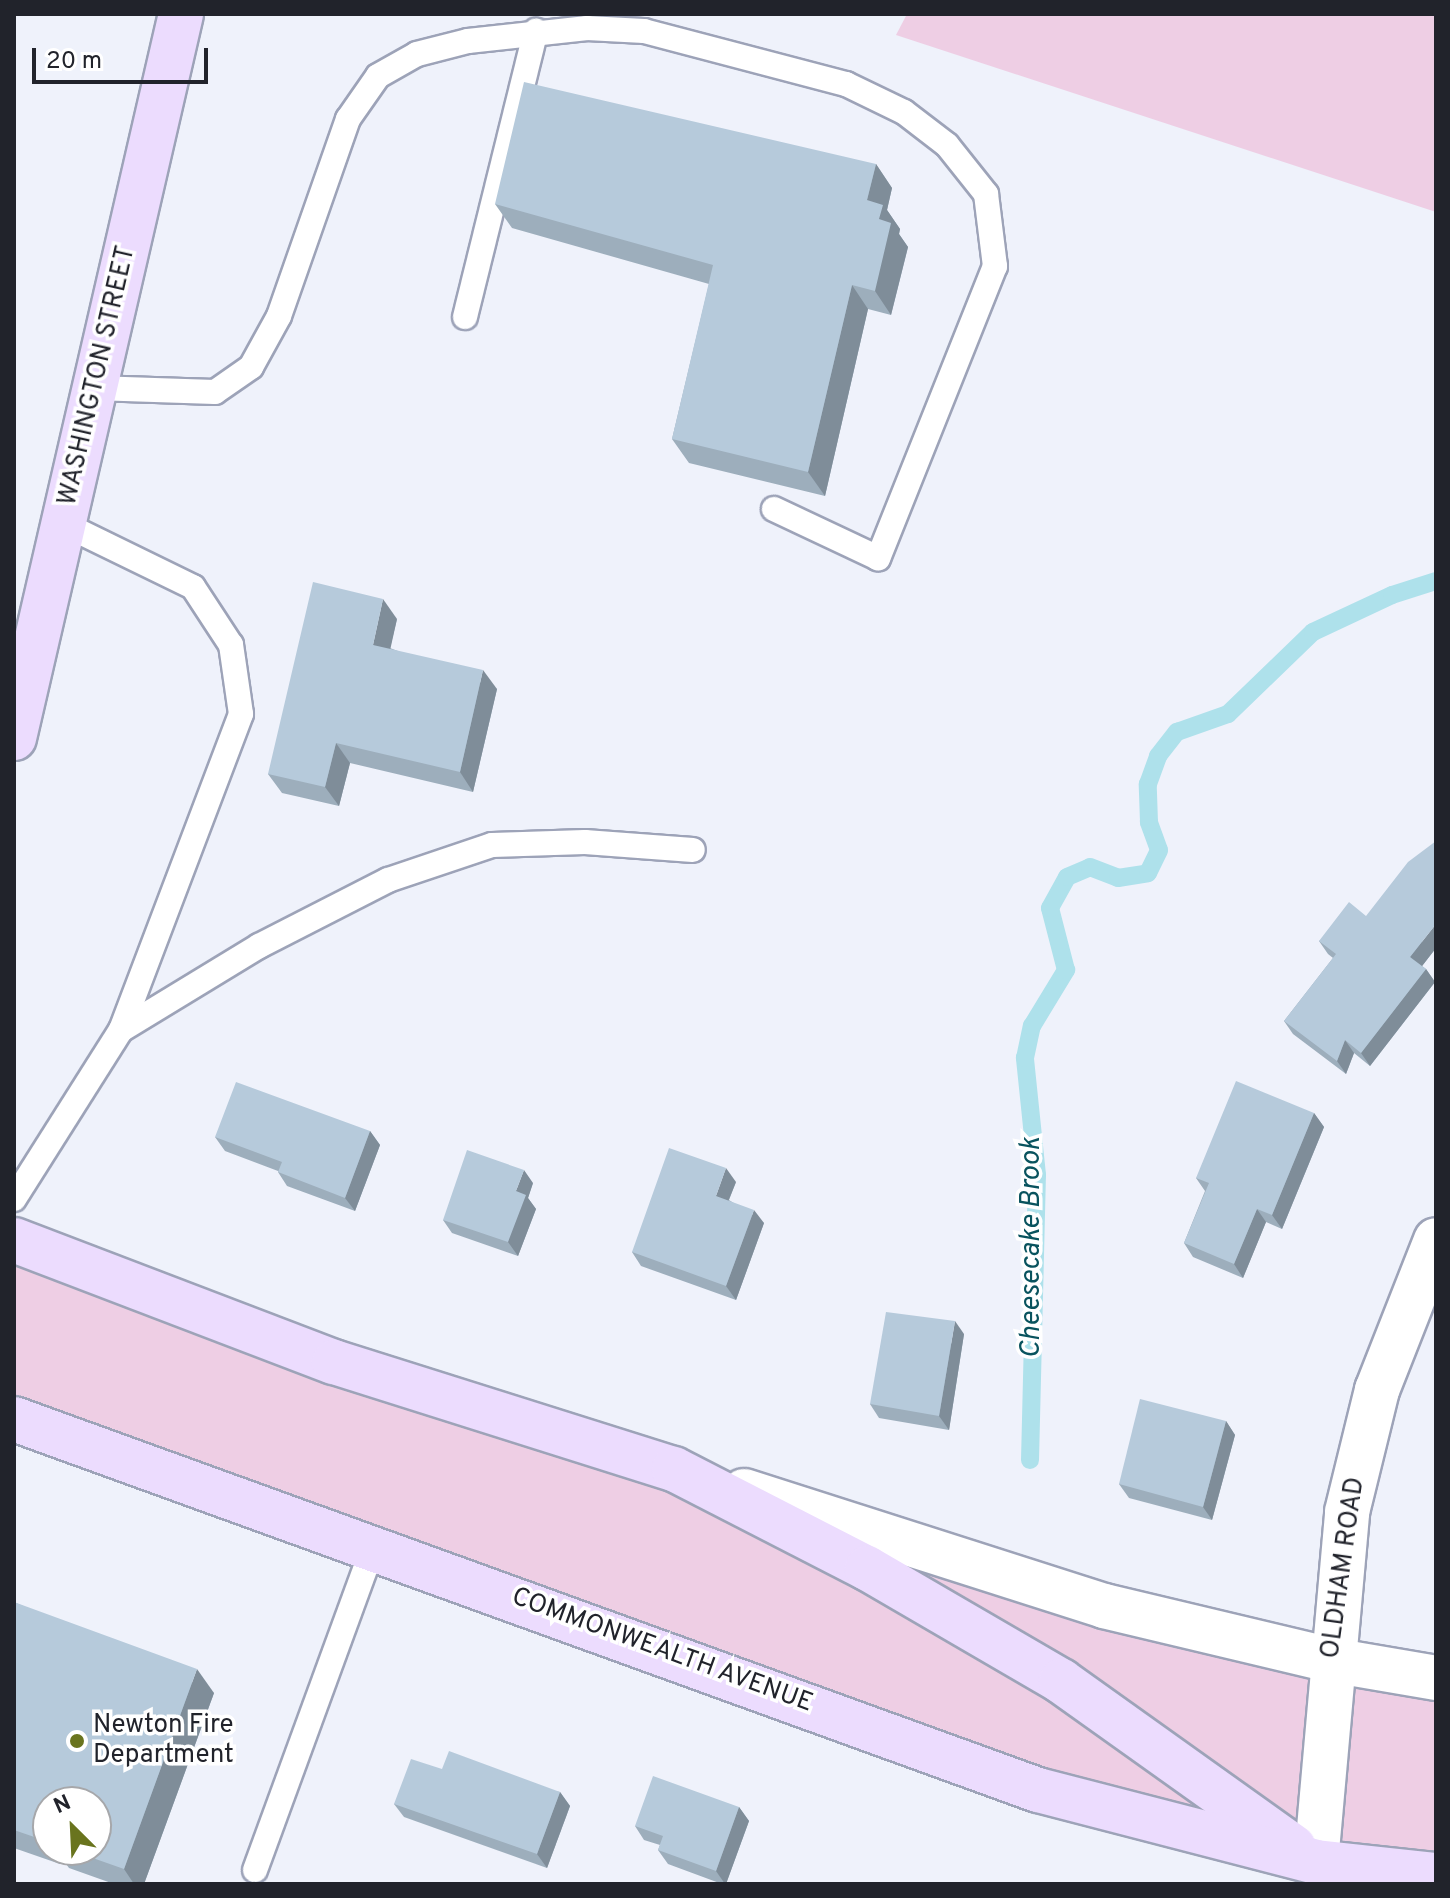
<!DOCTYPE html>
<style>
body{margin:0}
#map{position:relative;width:1450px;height:1898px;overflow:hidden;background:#eff2fb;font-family:Overpass,sans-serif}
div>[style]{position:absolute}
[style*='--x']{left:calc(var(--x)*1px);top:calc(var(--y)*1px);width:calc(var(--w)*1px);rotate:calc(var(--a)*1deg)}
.green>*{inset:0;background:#eecee4}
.stream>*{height:18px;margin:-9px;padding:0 9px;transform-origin:9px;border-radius:9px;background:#aee1eb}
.roads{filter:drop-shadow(2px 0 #9da3b8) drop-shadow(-2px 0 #9da3b8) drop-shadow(0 2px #9da3b8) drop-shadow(0 -2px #9da3b8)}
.service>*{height:24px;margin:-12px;padding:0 12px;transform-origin:12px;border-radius:12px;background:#fff}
.minor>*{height:44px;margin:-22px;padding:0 22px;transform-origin:22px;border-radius:22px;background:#fff}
.primary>*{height:44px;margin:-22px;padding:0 22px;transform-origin:22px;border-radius:22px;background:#ecdcfe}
.wall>*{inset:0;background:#9daebc}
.shaded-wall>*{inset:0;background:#7f8d99}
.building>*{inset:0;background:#b6cadb}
.dots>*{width:22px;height:22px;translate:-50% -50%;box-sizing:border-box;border:4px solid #fff;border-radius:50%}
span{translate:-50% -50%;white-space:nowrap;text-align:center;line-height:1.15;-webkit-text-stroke:7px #fff;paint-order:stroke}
.street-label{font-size:26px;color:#21232b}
.poi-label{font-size:26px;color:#21232b}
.left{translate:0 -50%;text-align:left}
.water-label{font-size:28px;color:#09535e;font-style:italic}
.frame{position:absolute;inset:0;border:16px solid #21232b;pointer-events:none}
.north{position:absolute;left:32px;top:1786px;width:80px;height:80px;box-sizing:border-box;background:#fff;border:2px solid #a6a7aa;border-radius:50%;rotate:336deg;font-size:22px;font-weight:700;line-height:32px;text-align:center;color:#21232b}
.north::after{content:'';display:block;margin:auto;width:28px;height:36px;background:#69741e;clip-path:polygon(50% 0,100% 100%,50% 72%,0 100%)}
.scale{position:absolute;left:32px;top:48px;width:176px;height:36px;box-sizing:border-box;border:4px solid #21232b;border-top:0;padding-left:10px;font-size:24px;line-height:28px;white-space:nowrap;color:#21232b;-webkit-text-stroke:6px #fff;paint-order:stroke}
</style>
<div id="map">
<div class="green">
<div style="clip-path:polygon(907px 14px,1436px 14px,1436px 212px,896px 35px)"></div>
<div style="clip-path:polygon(14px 1230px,674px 1469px,1436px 1678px,1436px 1875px,1316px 1862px,14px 1419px)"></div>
</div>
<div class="stream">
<div style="--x:1030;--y:1460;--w:285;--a:-88.6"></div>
<div style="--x:1037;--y:1175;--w:118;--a:-95.9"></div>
<div style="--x:1025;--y:1058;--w:33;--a:-78"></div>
<div style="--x:1032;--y:1026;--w:66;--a:-58.7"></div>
<div style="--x:1066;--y:970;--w:64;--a:-104.5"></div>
<div style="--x:1050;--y:908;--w:35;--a:-61"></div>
<div style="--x:1067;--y:877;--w:25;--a:-23"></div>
<div style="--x:1090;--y:867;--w:30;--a:21"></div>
<div style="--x:1118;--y:878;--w:30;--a:-9"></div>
<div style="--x:1148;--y:873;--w:25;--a:-64"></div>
<div style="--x:1159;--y:850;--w:30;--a:-110"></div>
<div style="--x:1149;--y:822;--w:38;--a:-92"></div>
<div style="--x:1148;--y:784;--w:30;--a:-70"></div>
<div style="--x:1158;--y:756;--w:31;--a:-52"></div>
<div style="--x:1177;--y:732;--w:54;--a:-19.4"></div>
<div style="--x:1228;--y:714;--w:118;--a:-44"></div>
<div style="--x:1313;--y:632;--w:87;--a:-25.1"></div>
<div style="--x:1392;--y:595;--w:46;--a:-17.7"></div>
</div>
<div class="roads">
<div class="service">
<div style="--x:465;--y:317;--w:295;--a:-76.1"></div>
<div style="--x:94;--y:388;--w:121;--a:1.9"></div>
<div style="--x:215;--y:392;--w:44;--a:-34.8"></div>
<div style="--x:251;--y:367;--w:58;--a:-61.2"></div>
<div style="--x:279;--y:316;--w:209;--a:-70.7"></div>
<div style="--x:348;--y:119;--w:52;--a:-55.1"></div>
<div style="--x:378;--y:76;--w:45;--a:-29.4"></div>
<div style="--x:417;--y:54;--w:53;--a:-14.3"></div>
<div style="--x:468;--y:41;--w:120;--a:-6.2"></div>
<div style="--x:587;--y:28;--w:57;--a:3"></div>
<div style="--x:644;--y:31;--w:209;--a:14.7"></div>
<div style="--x:846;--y:84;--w:64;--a:25.8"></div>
<div style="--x:904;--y:112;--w:54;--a:37.5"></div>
<div style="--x:947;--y:145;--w:63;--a:51.5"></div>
<div style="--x:986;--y:194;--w:73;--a:82.9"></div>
<div style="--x:995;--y:266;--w:315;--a:111.8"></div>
<div style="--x:878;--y:558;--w:115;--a:-154.8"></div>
<div style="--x:121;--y:1030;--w:162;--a:-31.3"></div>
<div style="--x:259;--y:946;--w:145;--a:-27.1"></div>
<div style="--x:388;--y:880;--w:110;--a:-18.6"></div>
<div style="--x:492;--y:845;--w:93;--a:-1.8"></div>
<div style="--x:585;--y:842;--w:108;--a:4.2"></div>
<div style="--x:14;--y:1199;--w:200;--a:-57.7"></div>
<div style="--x:121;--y:1030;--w:338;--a:-69.2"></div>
<div style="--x:241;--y:714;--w:70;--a:-98.2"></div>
<div style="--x:231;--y:645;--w:69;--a:-123.2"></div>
<div style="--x:193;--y:587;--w:144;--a:-154"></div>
<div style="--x:255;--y:1870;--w:344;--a:-69.9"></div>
</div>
<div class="minor">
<div style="--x:744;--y:1491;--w:378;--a:17.7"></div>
<div style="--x:1104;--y:1606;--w:233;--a:13.4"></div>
<div style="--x:1331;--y:1660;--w:107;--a:9.7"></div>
<div style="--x:1316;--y:1862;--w:351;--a:-84.9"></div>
<div style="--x:1347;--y:1512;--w:126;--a:-76.2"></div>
<div style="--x:1377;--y:1390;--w:161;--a:-68.5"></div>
</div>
<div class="primary">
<div style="--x:14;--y:738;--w:743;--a:-77.01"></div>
<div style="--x:14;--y:1240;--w:342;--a:20.9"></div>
<div style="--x:334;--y:1362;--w:356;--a:17.5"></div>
<div style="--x:674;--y:1469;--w:217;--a:27.2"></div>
<div style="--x:867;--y:1568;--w:225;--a:30.2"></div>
<div style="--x:1061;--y:1681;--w:286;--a:35.5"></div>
<div style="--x:14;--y:1419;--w:1089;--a:19.92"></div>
<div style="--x:1038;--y:1790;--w:287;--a:14.5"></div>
<div style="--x:1316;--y:1862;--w:121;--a:6.2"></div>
</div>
</div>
<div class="wall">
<div style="clip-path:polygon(876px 164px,892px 188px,887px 210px,900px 229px,899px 234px,908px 247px,891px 315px,868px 309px,825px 496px,689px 463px,672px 439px,709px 284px,512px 228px,495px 204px)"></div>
<div style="clip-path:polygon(397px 619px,390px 648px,497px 689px,473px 792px,350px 763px,339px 806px,282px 793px,268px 774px)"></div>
<div style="clip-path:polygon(1366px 916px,1436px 948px,1422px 966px,1426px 969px,1435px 982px,1370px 1066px,1354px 1053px,1346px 1074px,1293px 1034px,1284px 1021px,1333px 958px,1328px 954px,1319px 941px)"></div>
<div style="clip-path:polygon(1314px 1113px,1324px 1127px,1282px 1229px,1266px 1222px,1243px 1278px,1193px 1257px,1184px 1243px,1205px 1191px,1196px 1178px)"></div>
<div style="clip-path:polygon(370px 1131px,380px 1145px,355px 1211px,287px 1186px,278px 1172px,278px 1171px,225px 1151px,215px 1137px)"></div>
<div style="clip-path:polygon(736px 1182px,729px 1200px,764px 1223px,736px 1300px,641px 1266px,632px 1252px)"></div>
<div style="clip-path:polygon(533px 1183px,528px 1198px,536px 1209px,518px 1256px,452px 1233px,443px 1220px)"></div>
<div style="clip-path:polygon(964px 1334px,949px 1430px,879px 1418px,870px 1404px)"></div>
<div style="clip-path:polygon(1226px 1421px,1235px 1435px,1212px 1520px,1129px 1498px,1119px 1484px)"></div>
<div style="clip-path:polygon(evenodd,14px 1602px,214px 1693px,144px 1884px,114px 1884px,69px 1868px,61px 1857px,60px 1864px,14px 1848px,14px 1602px,48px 1802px,96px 1850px,48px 1850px,48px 1802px)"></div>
<div style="clip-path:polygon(442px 1769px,560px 1792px,570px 1806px,547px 1868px,404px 1817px,394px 1804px)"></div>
<div style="clip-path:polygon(739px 1807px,749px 1821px,726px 1884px,722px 1884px,668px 1864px,658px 1850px,660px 1845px,644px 1840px,635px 1826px)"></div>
</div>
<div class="shaded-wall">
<div style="clip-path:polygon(876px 164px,892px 188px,887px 210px,900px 229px,899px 234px,908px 247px,891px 315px,875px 291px,867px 200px)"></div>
<div style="clip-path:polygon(852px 285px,868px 309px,825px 496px,808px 472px)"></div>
<div style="clip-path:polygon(383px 599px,397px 619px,387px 664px,373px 645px)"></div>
<div style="clip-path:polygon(483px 670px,497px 689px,473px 792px,460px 772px)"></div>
<div style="clip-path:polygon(336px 743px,350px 763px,339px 806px,325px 787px)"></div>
<div style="clip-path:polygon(1436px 924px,1436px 948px,1419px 970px,1410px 957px)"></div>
<div style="clip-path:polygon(1426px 969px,1435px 982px,1370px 1066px,1361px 1053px)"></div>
<div style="clip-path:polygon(1345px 1040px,1354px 1053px,1346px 1074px,1337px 1061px)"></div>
<div style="clip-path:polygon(1314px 1113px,1324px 1127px,1282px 1229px,1272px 1215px)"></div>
<div style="clip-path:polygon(370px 1131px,380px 1145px,355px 1211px,345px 1198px)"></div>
<div style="clip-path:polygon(726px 1168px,736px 1182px,725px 1209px,716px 1196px)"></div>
<div style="clip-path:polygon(524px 1170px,533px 1183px,528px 1198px,536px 1209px,518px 1256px,508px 1242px,516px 1191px)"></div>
<div style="clip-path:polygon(1257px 1209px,1266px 1222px,1243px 1278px,1234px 1264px)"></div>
<div style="clip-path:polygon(754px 1210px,764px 1223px,736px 1300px,726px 1286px)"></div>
<div style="clip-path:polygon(955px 1321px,964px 1334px,949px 1430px,939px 1416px)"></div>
<div style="clip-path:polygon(1226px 1421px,1235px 1435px,1212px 1520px,1203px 1507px)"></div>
<div style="clip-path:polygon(197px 1669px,214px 1693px,144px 1884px,134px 1884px,124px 1869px)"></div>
<div style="clip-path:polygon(560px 1792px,570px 1806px,547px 1868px,537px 1854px)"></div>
<div style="clip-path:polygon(739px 1807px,749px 1821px,726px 1884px,725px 1884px,716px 1871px)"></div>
<div style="clip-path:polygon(48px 1812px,48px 1847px,43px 1840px)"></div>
<div style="clip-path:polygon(50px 1850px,57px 1850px,61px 1857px,60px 1864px)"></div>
</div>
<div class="building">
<div style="clip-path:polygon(524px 82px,876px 164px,867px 200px,883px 205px,879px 219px,891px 223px,875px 291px,852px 285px,808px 472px,672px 439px,713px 265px,495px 204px)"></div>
<div style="clip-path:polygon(313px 582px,383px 599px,373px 645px,483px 670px,460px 772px,336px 743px,325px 787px,268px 774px)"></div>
<div style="clip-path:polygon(1436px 841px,1436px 924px,1410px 957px,1426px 969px,1361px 1053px,1345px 1040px,1337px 1061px,1284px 1021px,1336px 954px,1319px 941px,1349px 902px,1366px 916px,1408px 862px)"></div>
<div style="clip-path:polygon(1236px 1081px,1314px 1113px,1272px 1215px,1257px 1209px,1234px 1264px,1184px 1243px,1209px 1183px,1196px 1178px)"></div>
<div style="clip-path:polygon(236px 1082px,370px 1131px,345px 1198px,278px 1172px,282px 1162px,215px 1137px)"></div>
<div style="clip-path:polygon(669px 1148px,726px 1168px,716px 1196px,754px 1210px,726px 1286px,632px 1252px)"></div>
<div style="clip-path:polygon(467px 1150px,524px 1170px,516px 1191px,526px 1195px,508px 1242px,443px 1220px)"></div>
<div style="clip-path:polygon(886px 1312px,955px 1321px,939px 1416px,870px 1404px)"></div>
<div style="clip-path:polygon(1140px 1399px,1226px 1421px,1203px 1507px,1119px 1484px)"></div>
<div style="clip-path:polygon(14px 1602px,197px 1669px,124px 1869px,70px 1850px,96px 1850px,96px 1802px,48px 1802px,48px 1812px,43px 1840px,14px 1830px)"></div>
<div style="clip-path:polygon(449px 1751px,560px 1792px,537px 1854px,394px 1804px,411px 1759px,442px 1769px)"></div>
<div style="clip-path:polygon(653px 1776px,739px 1807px,716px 1871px,658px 1850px,663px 1836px,635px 1826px)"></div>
</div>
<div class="dots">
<div style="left:77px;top:1741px;background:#69741e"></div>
</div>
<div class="street-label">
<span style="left:98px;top:376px;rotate:-77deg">WASHINGTON STREET</span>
<span style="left:1344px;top:1568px;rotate:-82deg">OLDHAM ROAD</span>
<span style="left:662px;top:1651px;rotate:20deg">COMMONWEALTH AVENUE</span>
</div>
<div class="poi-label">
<span class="left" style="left:93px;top:1741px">Newton Fire<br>Department</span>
</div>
<div class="water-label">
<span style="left:1032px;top:1248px;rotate:-90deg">Cheesecake Brook</span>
</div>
<div class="frame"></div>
<div class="north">N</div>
<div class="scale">20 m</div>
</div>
